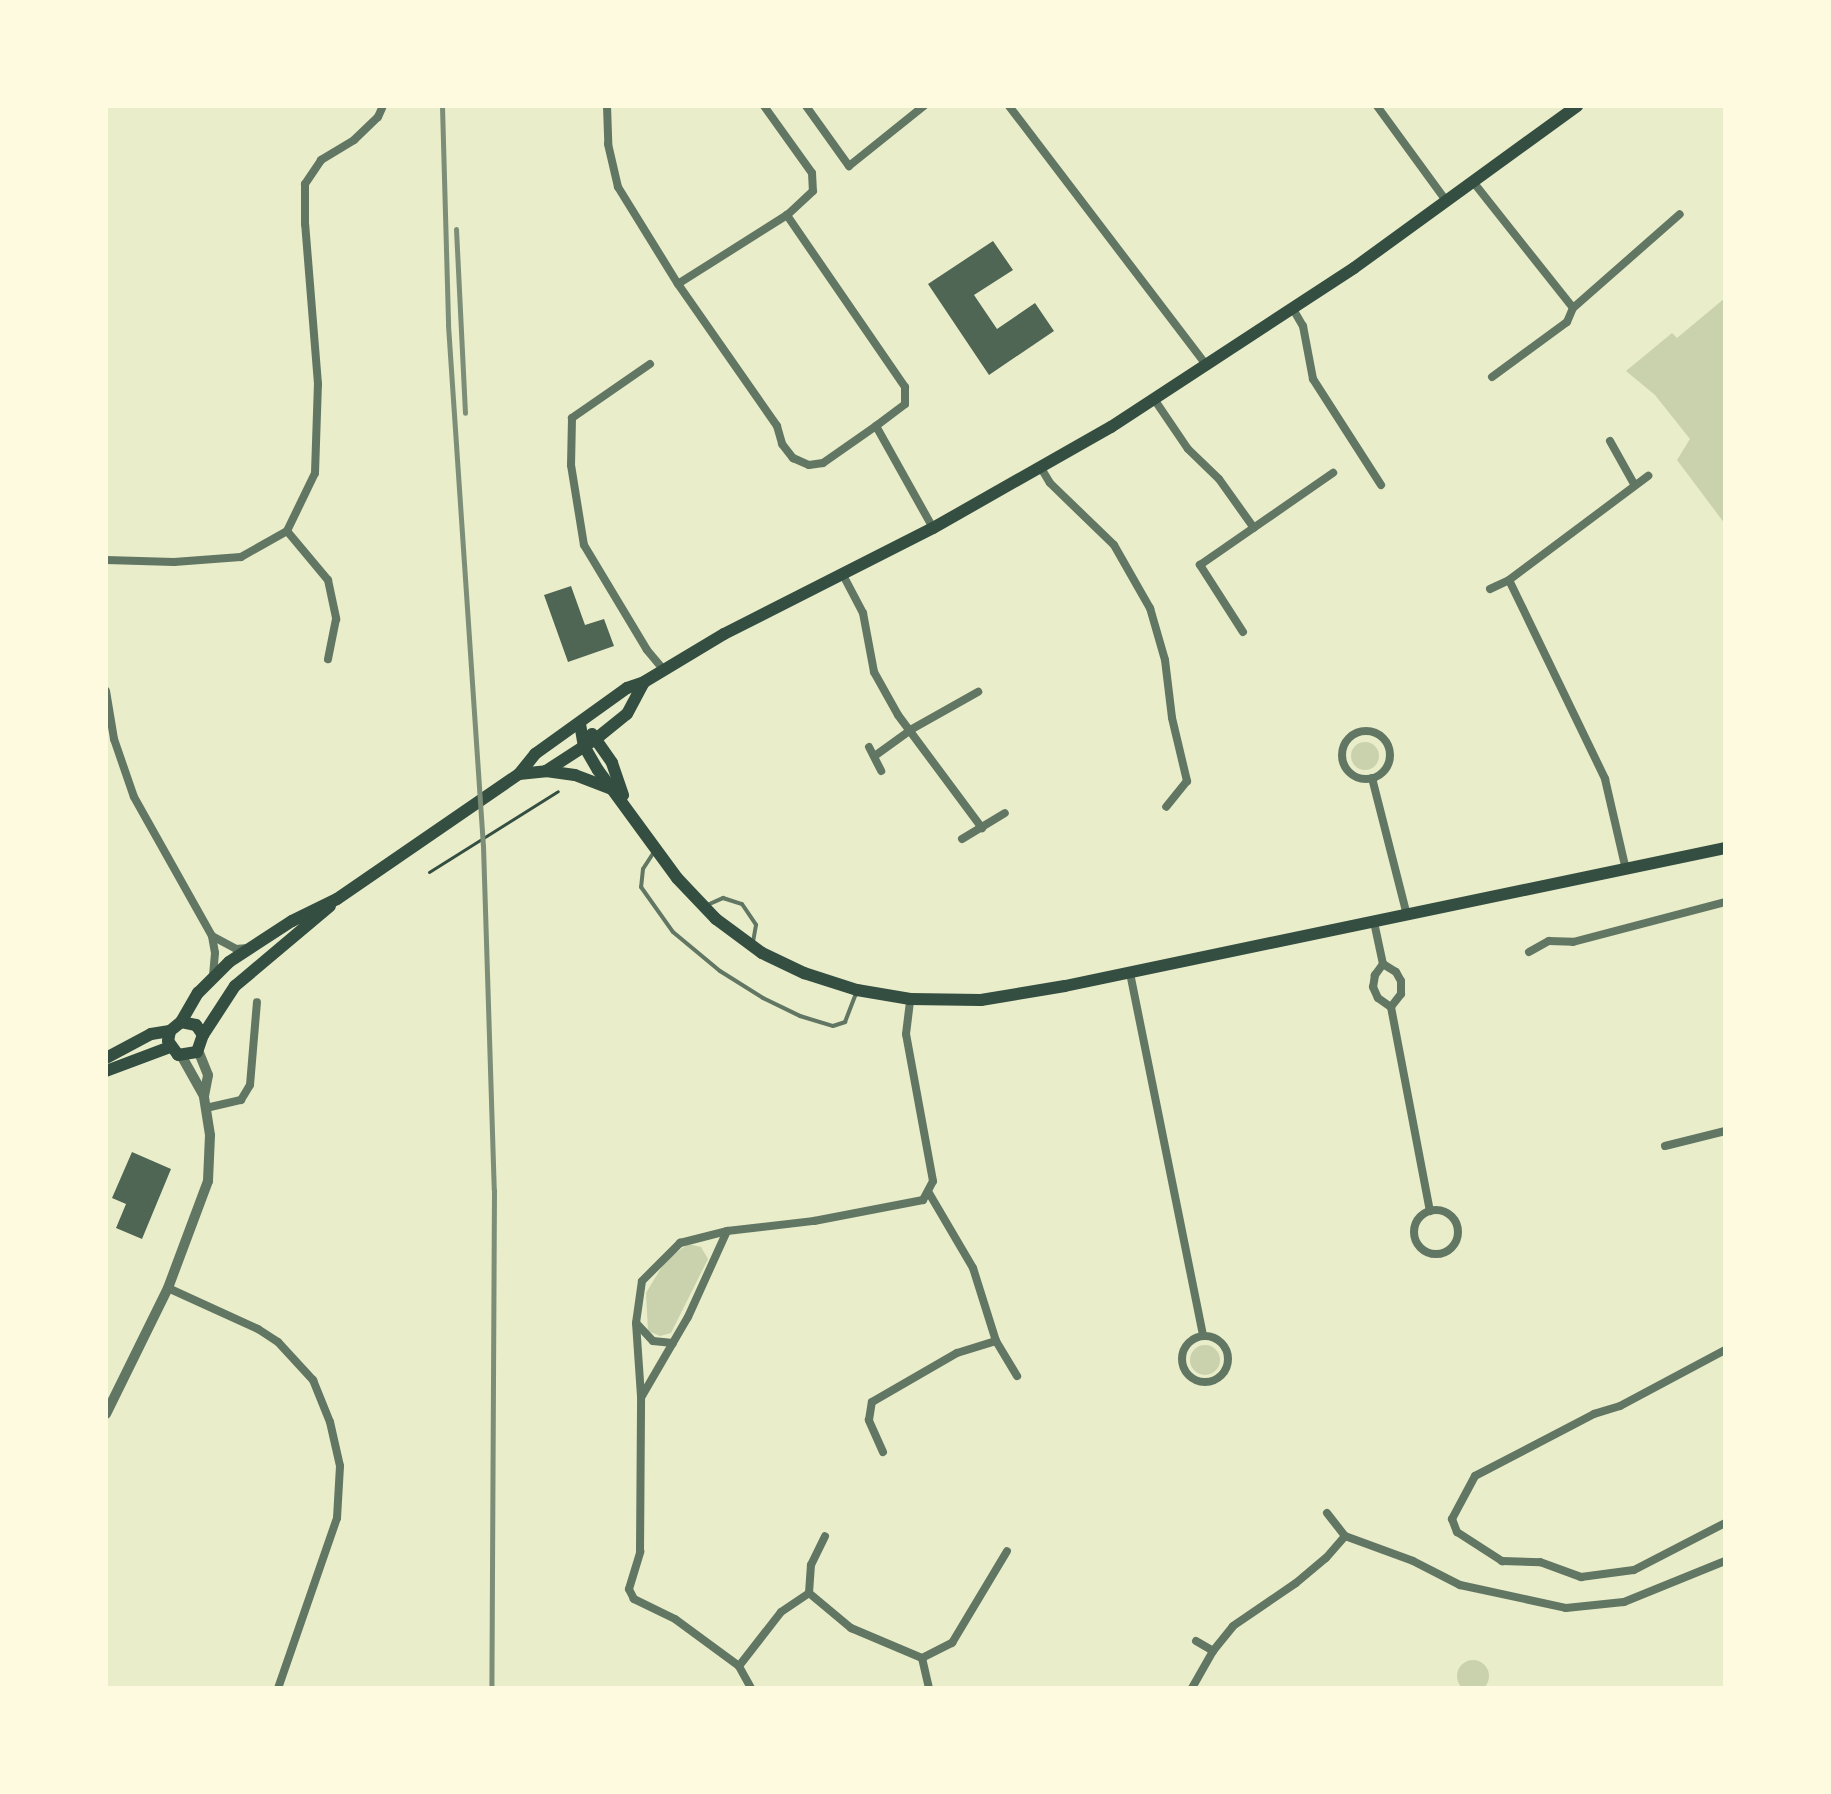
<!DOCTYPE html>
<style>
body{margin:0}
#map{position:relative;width:1831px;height:1794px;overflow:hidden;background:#e9edc9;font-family:Poppins,sans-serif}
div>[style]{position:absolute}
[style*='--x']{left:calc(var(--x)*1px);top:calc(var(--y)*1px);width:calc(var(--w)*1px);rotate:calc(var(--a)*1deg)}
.green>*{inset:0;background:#cad2ad}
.round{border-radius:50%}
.building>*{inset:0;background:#4f6655}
.path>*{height:3px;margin:-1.5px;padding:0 1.5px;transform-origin:1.5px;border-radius:1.5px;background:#344e41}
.service>*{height:4px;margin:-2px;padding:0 2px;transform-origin:2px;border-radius:2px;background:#617663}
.minor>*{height:8px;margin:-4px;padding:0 4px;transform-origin:4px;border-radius:4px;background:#617663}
.minor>.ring{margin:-4px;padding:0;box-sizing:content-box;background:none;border:8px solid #617663;border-radius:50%}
.tertiary>*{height:10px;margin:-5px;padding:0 5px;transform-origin:5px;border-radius:5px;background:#617663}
.primary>*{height:12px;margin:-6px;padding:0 6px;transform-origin:6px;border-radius:6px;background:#344e41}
.rail>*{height:5px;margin:-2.5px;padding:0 2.5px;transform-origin:2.5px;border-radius:2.5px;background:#7c8e77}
span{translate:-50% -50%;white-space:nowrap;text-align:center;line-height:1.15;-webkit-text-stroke:6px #fefae0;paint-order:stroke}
.frame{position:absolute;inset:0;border:108px solid #fefae0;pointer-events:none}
</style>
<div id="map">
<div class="green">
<div style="clip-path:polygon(1725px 298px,1725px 524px,1677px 460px,1690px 439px,1655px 395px,1626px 371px,1672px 333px,1677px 338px)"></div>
<div class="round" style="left:1351px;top:742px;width:28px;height:28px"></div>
<div style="clip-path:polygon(688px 1244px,701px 1247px,708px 1259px,671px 1333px,660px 1336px,648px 1331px,646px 1293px,666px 1260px)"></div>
<div class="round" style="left:1190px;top:1345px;width:30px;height:30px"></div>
<div class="round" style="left:1457px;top:1660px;width:32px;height:32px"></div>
</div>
<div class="building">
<div style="clip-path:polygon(993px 241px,1013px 270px,974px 295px,997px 329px,1035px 303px,1054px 331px,989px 375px,928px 284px)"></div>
<div style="clip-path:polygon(571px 586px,585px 625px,604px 619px,614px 646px,568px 662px,544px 595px)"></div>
<div style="clip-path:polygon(132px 1152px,171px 1169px,142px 1239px,116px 1228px,126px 1204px,112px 1198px)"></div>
</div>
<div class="path">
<div style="--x:429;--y:872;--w:152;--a:-32.1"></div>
</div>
<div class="service">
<div style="--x:654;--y:852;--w:20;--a:123"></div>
<div style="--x:643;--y:869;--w:18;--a:96"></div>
<div style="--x:641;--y:887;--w:55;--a:54.6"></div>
<div style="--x:673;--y:932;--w:61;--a:39.7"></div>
<div style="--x:720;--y:971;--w:51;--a:32.1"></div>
<div style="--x:763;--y:998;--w:41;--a:25.9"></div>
<div style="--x:800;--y:1016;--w:34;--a:17"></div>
<div style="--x:833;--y:1026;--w:13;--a:-18"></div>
<div style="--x:845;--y:1022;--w:33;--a:-69"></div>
<div style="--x:705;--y:906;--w:20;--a:-24"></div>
<div style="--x:723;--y:898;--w:20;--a:18"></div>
<div style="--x:742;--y:904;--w:25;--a:56"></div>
<div style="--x:756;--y:925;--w:17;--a:100"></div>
</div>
<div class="minor">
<div style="--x:607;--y:106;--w:38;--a:88"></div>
<div style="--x:608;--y:144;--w:44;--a:76.9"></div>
<div style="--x:618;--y:187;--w:114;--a:58.3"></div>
<div style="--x:764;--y:106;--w:82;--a:54.4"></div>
<div style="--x:812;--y:173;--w:18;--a:87"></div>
<div style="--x:813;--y:191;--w:35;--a:137"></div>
<div style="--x:806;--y:106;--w:74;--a:54.4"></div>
<div style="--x:849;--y:166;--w:96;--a:-38.7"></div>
<div style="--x:1009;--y:106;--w:327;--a:52.7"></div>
<div style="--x:1377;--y:106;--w:119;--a:53.9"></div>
<div style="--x:1474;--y:183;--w:159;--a:51.6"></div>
<div style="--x:1293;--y:309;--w:20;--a:60"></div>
<div style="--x:1303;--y:326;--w:54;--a:79.3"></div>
<div style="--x:1313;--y:379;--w:126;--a:57.3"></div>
<div style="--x:650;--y:364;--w:95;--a:145.3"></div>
<div style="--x:572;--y:418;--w:47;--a:91.2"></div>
<div style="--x:571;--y:465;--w:81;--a:80.8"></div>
<div style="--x:584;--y:545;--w:122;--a:59"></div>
<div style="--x:647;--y:650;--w:25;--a:50"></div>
<div style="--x:1492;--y:377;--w:93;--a:-36.3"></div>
<div style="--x:1567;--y:322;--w:15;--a:-67"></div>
<div style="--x:1573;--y:308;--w:142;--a:-41.3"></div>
<div style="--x:1154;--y:399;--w:60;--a:55.8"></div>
<div style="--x:1188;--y:449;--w:43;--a:44.1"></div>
<div style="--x:1219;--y:479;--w:60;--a:54.5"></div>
<div style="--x:876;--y:426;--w:36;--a:-37"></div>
<div style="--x:905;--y:404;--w:17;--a:-90"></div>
<div style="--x:905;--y:387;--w:209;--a:-124.5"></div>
<div style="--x:787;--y:215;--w:129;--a:147.7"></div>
<div style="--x:678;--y:284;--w:173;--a:55.1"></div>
<div style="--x:777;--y:426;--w:19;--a:74"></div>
<div style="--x:782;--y:444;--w:18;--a:52"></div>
<div style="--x:793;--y:458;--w:17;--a:24"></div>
<div style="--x:809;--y:465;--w:14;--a:-8"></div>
<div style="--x:823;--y:463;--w:65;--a:-34.9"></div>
<div style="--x:876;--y:426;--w:117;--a:60.8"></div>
<div style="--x:1610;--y:441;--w:49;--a:60.8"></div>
<div style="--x:1041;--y:468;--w:17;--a:59"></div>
<div style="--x:1050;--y:483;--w:89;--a:44.1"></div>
<div style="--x:1114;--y:545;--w:73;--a:60.3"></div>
<div style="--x:1150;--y:608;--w:54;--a:73.9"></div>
<div style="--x:1165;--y:660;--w:58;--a:83.1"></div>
<div style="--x:1172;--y:718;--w:65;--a:76.6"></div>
<div style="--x:1187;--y:781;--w:33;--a:129"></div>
<div style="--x:287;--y:531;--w:64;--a:50.1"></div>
<div style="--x:328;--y:580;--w:40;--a:78"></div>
<div style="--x:336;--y:619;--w:41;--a:101.3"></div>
<div style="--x:106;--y:560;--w:68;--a:1.7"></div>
<div style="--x:174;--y:562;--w:67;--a:-4.3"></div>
<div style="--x:241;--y:557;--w:53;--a:-29.5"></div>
<div style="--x:287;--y:531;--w:64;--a:-64.2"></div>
<div style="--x:315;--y:473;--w:89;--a:-88.1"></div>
<div style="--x:318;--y:384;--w:161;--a:-94.6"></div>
<div style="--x:305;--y:224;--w:40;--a:-90"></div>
<div style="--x:305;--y:184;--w:29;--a:-56"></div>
<div style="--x:321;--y:160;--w:39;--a:-31"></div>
<div style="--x:354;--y:140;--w:33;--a:-44"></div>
<div style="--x:378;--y:117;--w:12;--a:-66"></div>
<div style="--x:843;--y:575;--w:43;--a:62.2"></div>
<div style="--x:863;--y:613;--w:60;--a:79.4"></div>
<div style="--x:874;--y:672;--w:49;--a:60.8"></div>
<div style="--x:898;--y:715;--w:141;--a:53.4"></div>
<div style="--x:1509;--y:580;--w:221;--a:64.2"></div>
<div style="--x:1605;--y:779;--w:93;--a:77"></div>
<div style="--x:1490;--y:589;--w:21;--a:-25"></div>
<div style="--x:1509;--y:580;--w:174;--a:-36.8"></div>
<div style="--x:1243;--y:632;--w:80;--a:-122.7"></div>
<div style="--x:1200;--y:565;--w:162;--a:-34.7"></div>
<div style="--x:106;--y:691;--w:49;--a:80.5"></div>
<div style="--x:114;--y:739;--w:61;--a:71"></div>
<div style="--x:134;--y:797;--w:159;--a:60.7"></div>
<div style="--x:212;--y:936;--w:17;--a:80"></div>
<div style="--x:215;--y:953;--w:24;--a:95"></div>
<div class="ring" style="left:1342px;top:731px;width:40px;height:40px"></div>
<div style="--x:869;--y:747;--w:27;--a:63"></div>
<div style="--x:876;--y:755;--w:44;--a:-35.8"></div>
<div style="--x:912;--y:729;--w:76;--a:-29.3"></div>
<div style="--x:1372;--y:778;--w:141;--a:75.7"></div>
<div style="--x:962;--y:839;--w:50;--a:-31.2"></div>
<div style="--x:1374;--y:922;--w:43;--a:77.9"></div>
<div style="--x:1383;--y:964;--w:14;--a:126"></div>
<div style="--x:1375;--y:975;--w:12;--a:99"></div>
<div style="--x:1373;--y:987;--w:12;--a:66"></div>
<div style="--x:1378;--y:998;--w:16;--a:35"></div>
<div style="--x:1391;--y:1007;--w:208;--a:79.2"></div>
<div style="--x:212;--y:936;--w:27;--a:28"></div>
<div style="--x:236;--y:949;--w:12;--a:-5"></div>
<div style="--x:1529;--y:952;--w:23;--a:-29"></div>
<div style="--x:1549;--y:941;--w:24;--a:2"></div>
<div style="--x:1573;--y:942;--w:157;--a:-14.7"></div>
<div style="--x:1383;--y:964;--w:15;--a:32"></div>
<div style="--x:1396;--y:972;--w:10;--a:61"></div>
<div style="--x:1401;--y:981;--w:13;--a:90"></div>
<div style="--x:1401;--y:994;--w:16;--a:128"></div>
<div style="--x:1130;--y:973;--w:370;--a:78.6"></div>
<div style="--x:206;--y:1108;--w:36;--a:-13"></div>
<div style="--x:241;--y:1100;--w:17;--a:-59"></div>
<div style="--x:250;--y:1085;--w:83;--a:-85.2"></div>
<div style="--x:1665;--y:1146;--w:62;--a:-14"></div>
<div style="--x:929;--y:1193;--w:87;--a:59.6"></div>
<div style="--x:973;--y:1268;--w:77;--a:72.5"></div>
<div style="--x:996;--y:1341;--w:41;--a:59"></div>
<div class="ring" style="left:1414px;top:1210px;width:36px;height:36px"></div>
<div style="--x:168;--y:1288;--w:99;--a:24.5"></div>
<div style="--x:258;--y:1329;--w:24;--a:33"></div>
<div style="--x:278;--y:1342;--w:52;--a:47.4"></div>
<div style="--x:313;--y:1380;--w:45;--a:68"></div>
<div style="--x:330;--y:1422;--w:45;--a:77.2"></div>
<div style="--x:340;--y:1466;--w:52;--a:93.3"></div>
<div style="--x:337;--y:1518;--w:180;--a:109.1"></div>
<div style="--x:637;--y:1324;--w:23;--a:47"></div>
<div style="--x:653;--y:1341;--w:20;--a:6"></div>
<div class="ring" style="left:1182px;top:1336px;width:38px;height:38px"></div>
<div style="--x:1725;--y:1350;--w:119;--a:151.9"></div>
<div style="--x:1620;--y:1406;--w:27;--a:163"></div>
<div style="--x:1594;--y:1414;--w:134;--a:152.5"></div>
<div style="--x:1475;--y:1476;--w:49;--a:118.1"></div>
<div style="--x:1452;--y:1519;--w:14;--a:69"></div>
<div style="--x:1457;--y:1532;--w:54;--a:32.8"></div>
<div style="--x:1502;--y:1561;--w:38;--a:2"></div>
<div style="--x:1540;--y:1562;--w:44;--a:20.1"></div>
<div style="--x:1581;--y:1577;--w:53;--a:-7.5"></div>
<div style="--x:1634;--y:1570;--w:102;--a:-27.3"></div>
<div style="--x:642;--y:1396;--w:91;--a:-59.8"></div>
<div style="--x:688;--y:1317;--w:94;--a:-65.6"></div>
<div style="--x:883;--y:1452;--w:35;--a:-114"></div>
<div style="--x:869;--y:1420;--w:18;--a:-81"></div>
<div style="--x:872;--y:1402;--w:98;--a:-30"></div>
<div style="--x:957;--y:1353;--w:41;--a:-17.1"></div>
<div style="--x:1327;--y:1513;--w:29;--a:52"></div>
<div style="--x:809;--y:1593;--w:28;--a:-86"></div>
<div style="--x:811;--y:1565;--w:32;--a:-64"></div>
<div style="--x:1196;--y:1641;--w:20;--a:30"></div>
<div style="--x:922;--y:1658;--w:31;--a:77"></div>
<div style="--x:739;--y:1666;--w:68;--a:-52.1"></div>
<div style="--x:781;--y:1612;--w:34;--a:-34"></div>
<div style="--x:809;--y:1593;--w:55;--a:39.8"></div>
<div style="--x:851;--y:1628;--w:77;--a:22.9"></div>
<div style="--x:922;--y:1658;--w:34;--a:-27"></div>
<div style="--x:952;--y:1643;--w:107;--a:-59.1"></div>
<div style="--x:751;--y:1688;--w:25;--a:-119"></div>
<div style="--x:739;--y:1666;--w:79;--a:-143.7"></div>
<div style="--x:675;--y:1619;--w:46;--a:-154"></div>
<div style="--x:634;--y:1599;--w:11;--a:-117"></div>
<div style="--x:629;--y:1589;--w:39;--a:-73"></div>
<div style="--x:640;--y:1552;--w:156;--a:-89.6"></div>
<div style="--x:641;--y:1396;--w:73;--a:-93.9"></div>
<div style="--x:636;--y:1323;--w:42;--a:-81.9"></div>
<div style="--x:642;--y:1281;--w:54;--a:-45"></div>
<div style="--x:680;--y:1243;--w:49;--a:-14.3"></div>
<div style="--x:727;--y:1231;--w:88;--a:-6.6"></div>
<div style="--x:814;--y:1221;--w:111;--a:-10.9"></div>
<div style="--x:923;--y:1200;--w:21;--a:-62"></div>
<div style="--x:933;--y:1181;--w:149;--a:-100.4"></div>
<div style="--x:906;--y:1034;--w:35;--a:-83"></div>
<div style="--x:1192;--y:1688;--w:43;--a:-60.4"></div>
<div style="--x:1213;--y:1651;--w:32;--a:-51"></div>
<div style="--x:1233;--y:1626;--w:76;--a:-34.3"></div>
<div style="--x:1296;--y:1583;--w:39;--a:-40"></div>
<div style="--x:1326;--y:1558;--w:29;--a:-49"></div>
<div style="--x:1345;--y:1536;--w:72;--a:20.2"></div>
<div style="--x:1413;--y:1561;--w:53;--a:27.1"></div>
<div style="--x:1460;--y:1585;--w:108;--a:12.2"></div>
<div style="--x:1566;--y:1608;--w:58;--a:-5.9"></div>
<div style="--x:1624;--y:1602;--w:109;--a:-22.1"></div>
</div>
<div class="tertiary">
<div style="--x:181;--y:1055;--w:47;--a:60.7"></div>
<div style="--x:106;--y:1414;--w:140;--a:-63.8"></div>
<div style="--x:168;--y:1288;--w:114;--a:-69.5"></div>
<div style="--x:208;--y:1181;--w:46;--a:-87.5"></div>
<div style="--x:210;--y:1135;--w:39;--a:-99"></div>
<div style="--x:204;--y:1096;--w:21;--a:-79"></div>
<div style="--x:208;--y:1075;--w:27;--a:-112"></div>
</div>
<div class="primary">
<div style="--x:580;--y:724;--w:22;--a:80"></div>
<div style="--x:584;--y:746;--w:28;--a:60"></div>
<div style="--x:598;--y:770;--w:134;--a:53.8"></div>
<div style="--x:677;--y:878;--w:57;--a:46.4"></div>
<div style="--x:716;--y:919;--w:57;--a:36.5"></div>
<div style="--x:762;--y:953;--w:47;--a:25.5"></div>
<div style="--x:804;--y:973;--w:56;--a:17.8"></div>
<div style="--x:857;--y:990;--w:54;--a:9.6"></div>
<div style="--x:910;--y:999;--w:71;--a:0.8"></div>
<div style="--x:981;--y:1000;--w:85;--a:-9.5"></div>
<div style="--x:1065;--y:986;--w:674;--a:-11.81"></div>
<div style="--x:592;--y:734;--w:35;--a:55"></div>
<div style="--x:612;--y:763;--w:34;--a:71"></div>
<div style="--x:546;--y:771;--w:29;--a:8"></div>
<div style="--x:575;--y:775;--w:39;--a:21"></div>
<div style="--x:519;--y:774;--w:27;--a:-6"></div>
<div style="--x:546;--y:771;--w:61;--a:-32.9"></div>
<div style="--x:597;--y:738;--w:38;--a:-39"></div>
<div style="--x:627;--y:714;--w:36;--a:-62"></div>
<div style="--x:181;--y:1022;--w:34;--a:-60"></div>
<div style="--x:198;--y:993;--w:44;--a:-45"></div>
<div style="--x:229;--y:962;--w:75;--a:-33.1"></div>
<div style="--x:292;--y:921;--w:50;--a:-26.1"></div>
<div style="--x:337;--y:899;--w:221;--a:-34.5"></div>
<div style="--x:519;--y:774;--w:26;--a:-51"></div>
<div style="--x:535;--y:754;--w:113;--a:-35.7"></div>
<div style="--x:627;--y:688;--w:18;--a:-19"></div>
<div style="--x:644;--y:682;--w:93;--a:-31"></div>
<div style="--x:724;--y:634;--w:234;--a:-26.9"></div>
<div style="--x:933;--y:528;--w:205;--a:-29.6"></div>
<div style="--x:1111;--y:427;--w:290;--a:-33.2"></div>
<div style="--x:1354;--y:268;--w:276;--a:-36"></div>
<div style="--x:203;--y:1035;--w:12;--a:-125"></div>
<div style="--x:196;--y:1025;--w:15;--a:-169"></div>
<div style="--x:181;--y:1022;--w:14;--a:141"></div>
<div style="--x:170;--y:1031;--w:10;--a:101"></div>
<div style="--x:168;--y:1041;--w:17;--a:54"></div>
<div style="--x:178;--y:1055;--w:19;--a:-9"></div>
<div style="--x:197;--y:1052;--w:18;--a:-71"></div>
<div style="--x:203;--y:1035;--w:59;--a:-56.9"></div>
<div style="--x:235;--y:986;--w:124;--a:-40.1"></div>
<div style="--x:106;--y:1058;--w:51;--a:-28.1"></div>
<div style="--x:151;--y:1034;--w:19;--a:-9"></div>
<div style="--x:106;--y:1071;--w:68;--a:-20.6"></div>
</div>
<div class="rail">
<div style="--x:442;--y:106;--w:219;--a:88.4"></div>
<div style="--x:448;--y:325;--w:522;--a:86.16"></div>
<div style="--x:483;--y:846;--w:344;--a:88.2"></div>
<div style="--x:494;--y:1190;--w:498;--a:90.3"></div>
<div style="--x:456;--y:229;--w:184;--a:87.2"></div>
</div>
<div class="frame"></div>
</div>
